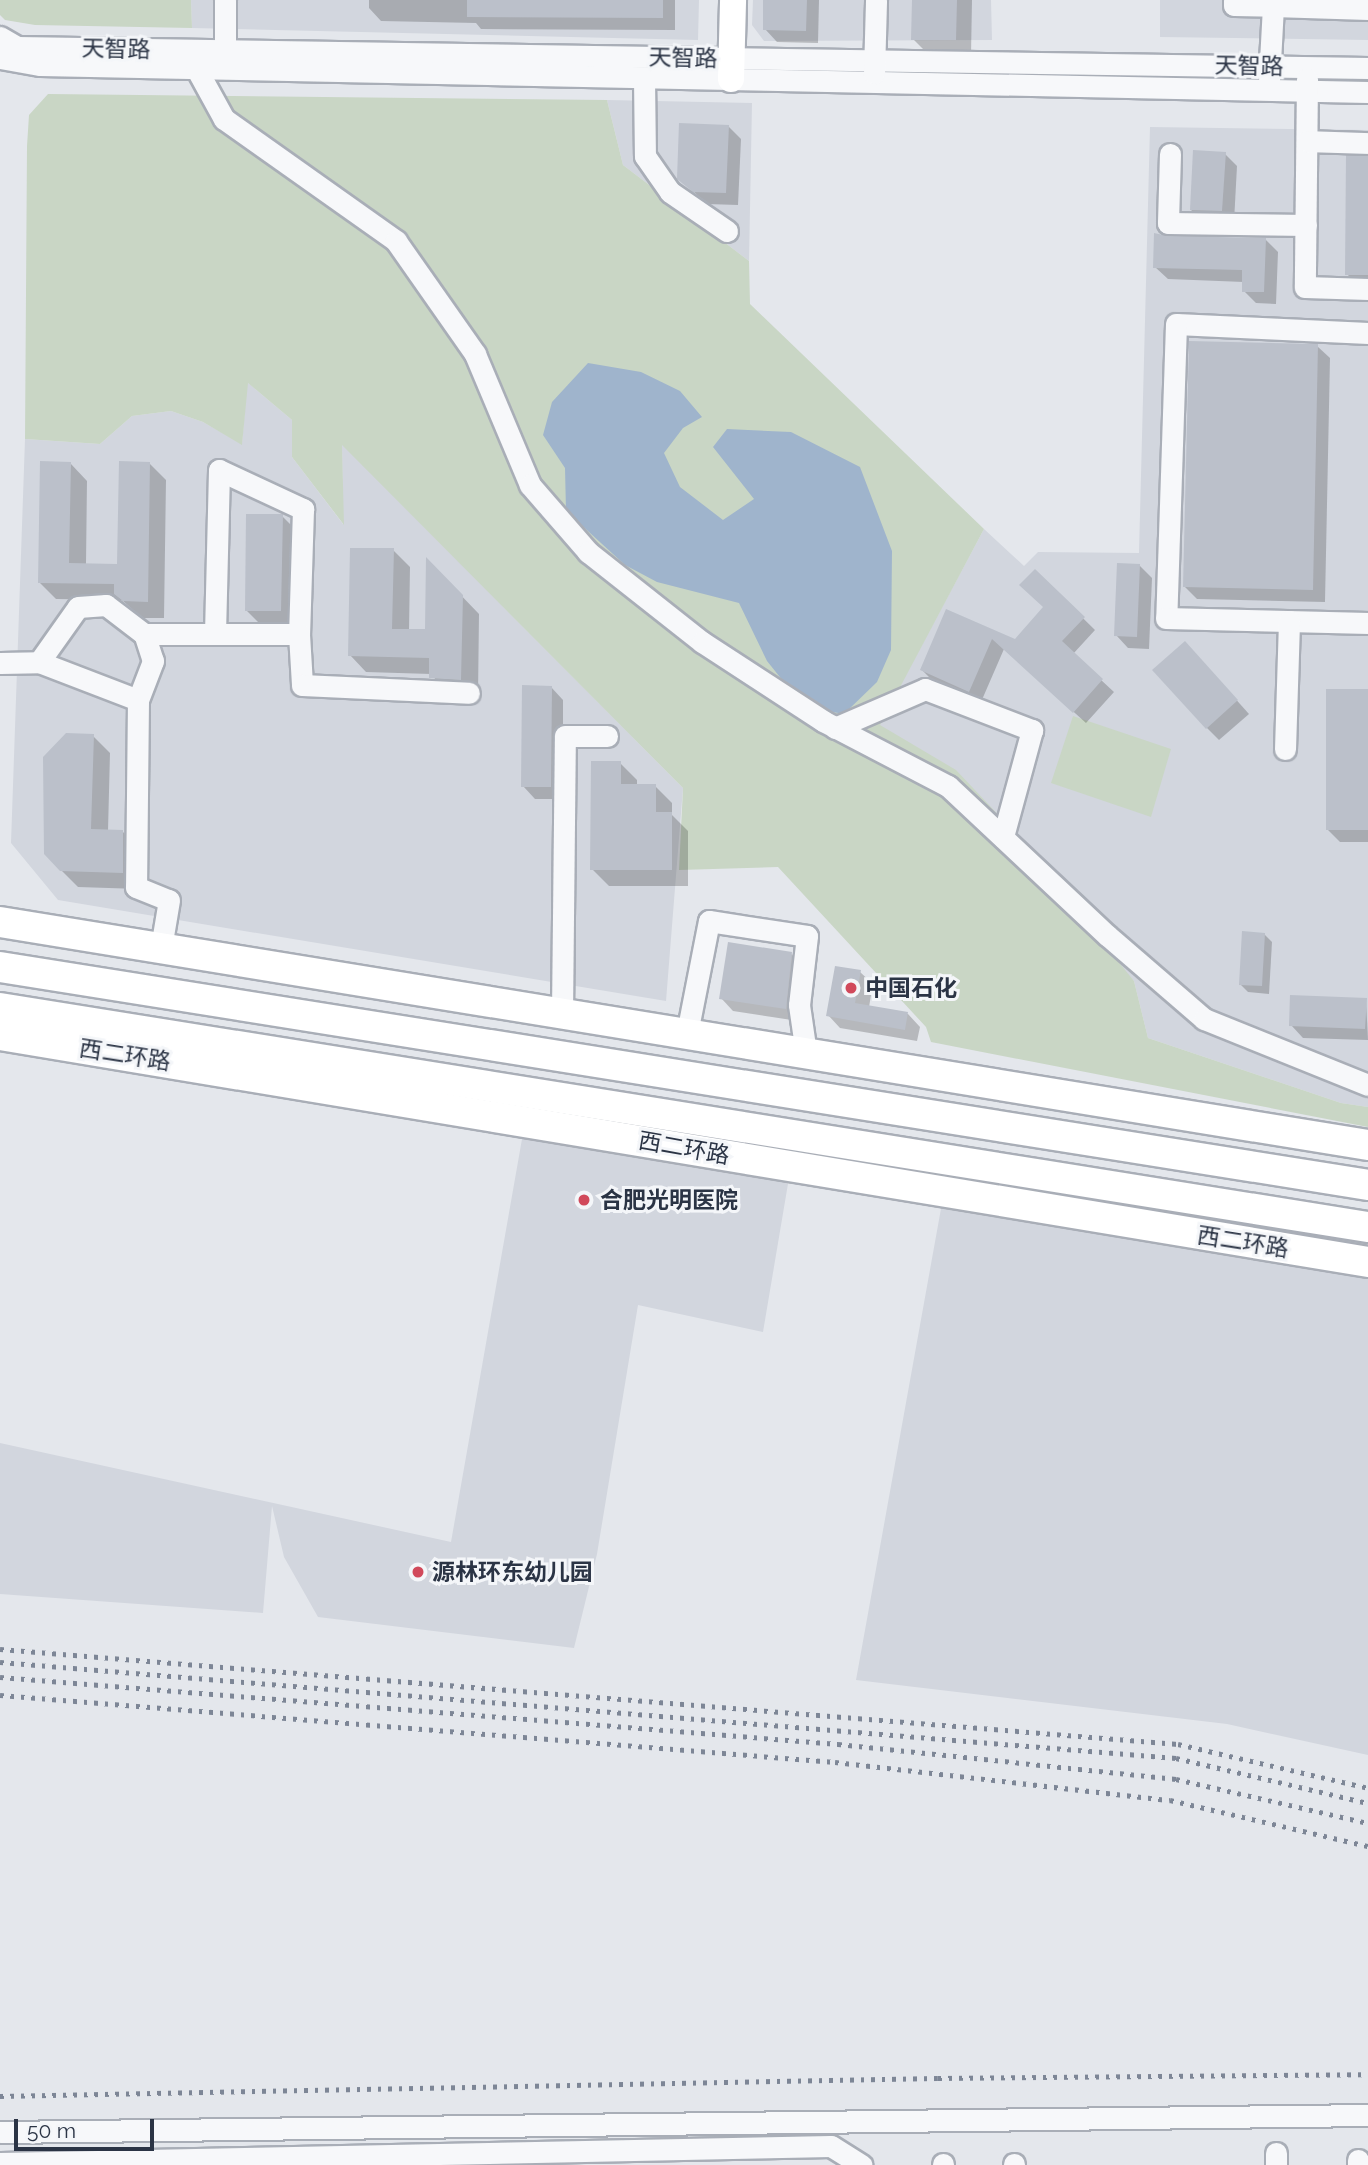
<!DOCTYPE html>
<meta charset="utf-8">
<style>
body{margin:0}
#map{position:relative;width:1368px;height:2165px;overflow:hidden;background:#e4e7ec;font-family:Raleway,"Noto Sans SC",sans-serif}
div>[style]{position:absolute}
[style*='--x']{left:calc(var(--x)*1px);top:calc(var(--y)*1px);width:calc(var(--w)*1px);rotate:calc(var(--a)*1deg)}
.built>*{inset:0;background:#d2d6de}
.green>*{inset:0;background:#c9d6c5}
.water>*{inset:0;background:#9fb4cc}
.shadow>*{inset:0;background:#0003}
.building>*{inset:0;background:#bbc0ca}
.roads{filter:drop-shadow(2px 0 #a9aeb7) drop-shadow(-2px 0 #a9aeb7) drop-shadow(0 2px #a9aeb7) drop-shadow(0 -2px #a9aeb7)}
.minor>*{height:21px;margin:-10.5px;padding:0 10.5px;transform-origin:10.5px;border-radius:10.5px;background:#f7f8fa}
.major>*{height:26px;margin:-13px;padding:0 13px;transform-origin:13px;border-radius:13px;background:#fff}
.highway>*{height:30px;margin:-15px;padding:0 15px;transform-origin:15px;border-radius:15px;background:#fff}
.rail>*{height:5px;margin-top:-2.5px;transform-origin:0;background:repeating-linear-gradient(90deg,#7d8696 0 3.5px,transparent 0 10.5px)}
.dots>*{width:19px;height:19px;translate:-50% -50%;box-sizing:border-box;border:4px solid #f4f6f9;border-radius:50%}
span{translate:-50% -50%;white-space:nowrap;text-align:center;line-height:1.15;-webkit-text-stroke:6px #f4f6f9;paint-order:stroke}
.street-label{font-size:23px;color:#2b3445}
.poi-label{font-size:23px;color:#2b3445;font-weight:700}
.left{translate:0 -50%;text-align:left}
.scale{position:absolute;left:14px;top:2119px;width:140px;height:32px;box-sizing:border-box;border:4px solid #2b3445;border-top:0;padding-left:9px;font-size:21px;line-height:24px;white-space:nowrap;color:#2b3445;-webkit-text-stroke:5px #f4f6f9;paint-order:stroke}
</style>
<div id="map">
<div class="built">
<div style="clip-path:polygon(191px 0,699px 0,698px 40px,192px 28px)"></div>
<div style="clip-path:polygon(753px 0,991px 0,992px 40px,764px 41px,752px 25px)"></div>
<div style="clip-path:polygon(1160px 0,1368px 0,1368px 40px,1160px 37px)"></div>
<div style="clip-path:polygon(607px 100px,752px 103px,749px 261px,623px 165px)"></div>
<div style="clip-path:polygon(1150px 127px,1368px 130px,1368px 1107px,1341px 1103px,1148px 1038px,1134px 981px,879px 725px,984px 529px,1024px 566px,1038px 552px,1139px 553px)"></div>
<div style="clip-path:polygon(247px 382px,292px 420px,292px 457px,343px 524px,342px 444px,683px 788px,666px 1001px,58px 900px,11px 843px,25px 439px,100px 444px,132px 416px,171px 411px,203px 422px,242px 444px)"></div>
<div style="clip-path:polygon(525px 1122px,791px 1166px,763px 1332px,638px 1305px,597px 1554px,574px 1648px,318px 1617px,284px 1557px,272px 1506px,263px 1613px,0 1594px,0 1443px,451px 1542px)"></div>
<div style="clip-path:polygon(944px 1192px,1368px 1262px,1368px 1755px,1227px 1724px,856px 1680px)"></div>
</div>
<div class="green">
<div style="clip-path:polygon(0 0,191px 0,192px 28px,35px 25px,5px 20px,0 15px)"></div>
<div style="clip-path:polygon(48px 94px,607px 100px,623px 165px,749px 261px,750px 304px,984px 529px,880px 725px,956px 770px,1007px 824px,1134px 981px,1148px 1038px,1341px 1103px,1368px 1107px,1368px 1127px,931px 1042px,926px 1027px,778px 867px,679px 870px,683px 788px,342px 445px,344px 525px,292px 457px,292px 420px,248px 383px,242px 445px,203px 422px,171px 411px,132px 416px,100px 444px,25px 439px,27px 146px,29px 115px)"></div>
<div style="clip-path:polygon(1073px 716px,1171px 749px,1151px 817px,1051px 783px)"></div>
</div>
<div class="water">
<div style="clip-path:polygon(588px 363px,641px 372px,680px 391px,702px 417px,683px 428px,664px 453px,680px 487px,723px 520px,754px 499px,713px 447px,727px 429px,791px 432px,860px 467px,892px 551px,891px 650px,877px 682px,844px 714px,804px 707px,767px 661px,739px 603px,657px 582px,625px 565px,566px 511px,565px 468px,543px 435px,552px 402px)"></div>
</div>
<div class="shadow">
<div style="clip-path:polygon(369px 0,675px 0,675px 30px,481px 29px,476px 23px,381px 21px,369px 8px)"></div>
<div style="clip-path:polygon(765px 0,819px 0,818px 43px,777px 42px,765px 29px)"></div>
<div style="clip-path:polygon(913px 0,972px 0,971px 55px,928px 54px,913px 39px)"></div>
<div style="clip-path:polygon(728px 126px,741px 139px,738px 205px,707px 204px,679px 178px)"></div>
<div style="clip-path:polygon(1225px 154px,1237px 166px,1234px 222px,1204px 222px,1191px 210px)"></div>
<div style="clip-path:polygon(1368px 158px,1368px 287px,1359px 287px,1347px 274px)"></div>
<div style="clip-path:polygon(1168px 238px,1265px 239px,1278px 252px,1276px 304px,1256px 303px,1244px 291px,1244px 282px,1168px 279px,1155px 267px)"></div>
<div style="clip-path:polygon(1317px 346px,1330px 358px,1325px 602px,1197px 599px,1184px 586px)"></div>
<div style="clip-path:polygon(149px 463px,166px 480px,164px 618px,142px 618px,122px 600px,56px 599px,39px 582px,71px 464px,87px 481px,86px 565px,119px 566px)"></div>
<div style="clip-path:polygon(282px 516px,295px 529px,293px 623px,259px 623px,246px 610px)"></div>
<div style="clip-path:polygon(393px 550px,410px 567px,409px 631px,427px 631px,428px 561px,479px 614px,478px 696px,448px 694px,431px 674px,366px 672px,350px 655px)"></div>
<div style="clip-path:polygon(1139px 565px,1152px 578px,1149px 649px,1128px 648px,1116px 635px)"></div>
<div style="clip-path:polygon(1035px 571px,1095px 630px,1073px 654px,1114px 692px,1086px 723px,1004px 649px,981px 702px,933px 681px,922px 670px,947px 611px,1015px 641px,1045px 608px)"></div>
<div style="clip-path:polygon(1197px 656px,1249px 714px,1219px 740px,1207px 728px)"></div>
<div style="clip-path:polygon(551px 687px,563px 700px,563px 799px,535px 799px,523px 786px)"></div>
<div style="clip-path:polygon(1368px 691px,1368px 842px,1340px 842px,1327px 829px)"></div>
<div style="clip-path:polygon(93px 736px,110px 753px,108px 831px,123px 832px,140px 849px,139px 889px,78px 887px,45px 854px)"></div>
<div style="clip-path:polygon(620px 763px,637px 780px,637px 786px,655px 786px,672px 803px,672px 815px,688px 831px,688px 886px,609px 886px,592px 869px)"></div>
<div style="clip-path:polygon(1264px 934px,1272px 942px,1269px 994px,1248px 992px,1240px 984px)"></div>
<div style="clip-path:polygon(791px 954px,804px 966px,798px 1021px,733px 1011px,721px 998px)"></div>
<div style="clip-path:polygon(860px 972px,873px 984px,869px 1007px,908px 1014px,920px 1027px,917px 1041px,840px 1028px,828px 1015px)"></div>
<div style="clip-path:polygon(1366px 999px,1368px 1040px,1303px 1038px,1291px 1025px)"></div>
</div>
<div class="building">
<div style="clip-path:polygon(467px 0,663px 0,663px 18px,467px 17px)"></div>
<div style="clip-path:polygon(763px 0,807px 0,806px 31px,763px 30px)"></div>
<div style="clip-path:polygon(912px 0,957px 0,956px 40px,911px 40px)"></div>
<div style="clip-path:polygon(679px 123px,729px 125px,726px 193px,693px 192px,677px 179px)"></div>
<div style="clip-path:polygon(1193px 150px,1226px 152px,1222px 211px,1190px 210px)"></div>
<div style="clip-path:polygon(1346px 155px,1368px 156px,1368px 275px,1345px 275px)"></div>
<div style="clip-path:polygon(1154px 233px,1168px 236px,1266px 238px,1264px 292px,1242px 292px,1242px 270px,1153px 268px)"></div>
<div style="clip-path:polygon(1189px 341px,1318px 344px,1313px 590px,1183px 587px)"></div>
<div style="clip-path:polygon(40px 461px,71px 462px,69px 563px,117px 564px,119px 461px,150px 462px,148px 602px,123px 601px,114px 594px,114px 584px,38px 583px)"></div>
<div style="clip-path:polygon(246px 514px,283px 514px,281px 611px,245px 611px)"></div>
<div style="clip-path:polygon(350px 548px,394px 548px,392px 629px,425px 629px,426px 557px,463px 595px,461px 680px,429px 678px,429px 658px,348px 656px)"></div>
<div style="clip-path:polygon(1117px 563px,1140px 564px,1137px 637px,1114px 636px)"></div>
<div style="clip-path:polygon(1035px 569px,1085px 617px,1062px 641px,1103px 679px,1073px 713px,992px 639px,969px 692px,920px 670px,946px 609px,1015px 639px,1043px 607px,1019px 585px)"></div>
<div style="clip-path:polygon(1185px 641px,1238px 700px,1206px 729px,1152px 670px)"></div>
<div style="clip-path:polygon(522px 685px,552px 686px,551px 787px,521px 787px)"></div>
<div style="clip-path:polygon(1326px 689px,1368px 689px,1368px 830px,1326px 830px)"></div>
<div style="clip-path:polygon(66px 733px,94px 734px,91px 829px,123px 830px,123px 873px,60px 871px,44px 854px,43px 757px)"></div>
<div style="clip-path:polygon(591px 761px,621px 761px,621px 784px,656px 784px,656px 812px,672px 812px,672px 870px,590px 870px)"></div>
<div style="clip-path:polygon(1242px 931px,1265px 933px,1262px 986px,1239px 985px)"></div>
<div style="clip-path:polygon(728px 942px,792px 952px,786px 1009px,719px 999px)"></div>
<div style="clip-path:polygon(835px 966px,861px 970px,855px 1003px,908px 1012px,905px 1030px,826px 1016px)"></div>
<div style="clip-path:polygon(1290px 995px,1367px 998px,1365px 1029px,1289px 1026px)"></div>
</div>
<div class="roads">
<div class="minor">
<div style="--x:1234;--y:0;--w:5;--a:90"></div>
<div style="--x:1234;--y:5;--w:39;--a:1"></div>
<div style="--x:1273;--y:6;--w:73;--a:93.1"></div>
<div style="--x:1273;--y:6;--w:95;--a:1.8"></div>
<div style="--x:0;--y:37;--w:20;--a:30"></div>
<div style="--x:17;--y:47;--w:1351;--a:0.89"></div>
<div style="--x:0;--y:58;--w:41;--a:9.9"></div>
<div style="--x:40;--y:65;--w:1328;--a:1.16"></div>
<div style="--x:225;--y:64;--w:64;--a:-90"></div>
<div style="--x:196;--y:68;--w:58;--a:61.2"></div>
<div style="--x:224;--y:119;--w:211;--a:35.3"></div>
<div style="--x:396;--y:241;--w:138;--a:55"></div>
<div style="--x:475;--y:354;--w:142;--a:67.2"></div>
<div style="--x:530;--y:485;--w:89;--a:49.1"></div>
<div style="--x:588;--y:552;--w:145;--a:38.3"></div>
<div style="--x:702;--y:642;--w:145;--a:33.1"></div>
<div style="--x:823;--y:721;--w:141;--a:27.5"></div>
<div style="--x:948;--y:786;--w:219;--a:43.2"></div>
<div style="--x:1108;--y:936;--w:127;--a:40.8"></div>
<div style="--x:1204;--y:1019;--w:177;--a:21.9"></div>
<div style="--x:874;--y:73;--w:73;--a:-88.4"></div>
<div style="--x:644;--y:78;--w:78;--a:89.3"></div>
<div style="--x:645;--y:156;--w:44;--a:55.2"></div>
<div style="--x:670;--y:192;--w:69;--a:34.4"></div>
<div style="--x:1307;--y:79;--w:208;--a:90.6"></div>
<div style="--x:1305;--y:287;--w:63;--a:1.8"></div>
<div style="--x:1307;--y:141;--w:61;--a:1.9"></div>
<div style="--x:1170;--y:154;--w:69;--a:91.7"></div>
<div style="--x:1168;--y:223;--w:138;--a:0.8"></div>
<div style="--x:1368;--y:333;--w:192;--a:-177.3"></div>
<div style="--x:1176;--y:324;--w:294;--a:91.9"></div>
<div style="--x:1166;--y:618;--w:202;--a:1.4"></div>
<div style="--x:215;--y:634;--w:164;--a:-88.6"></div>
<div style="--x:219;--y:470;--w:93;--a:24.9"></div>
<div style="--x:303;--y:509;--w:125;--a:91.8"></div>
<div style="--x:39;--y:662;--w:67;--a:-54.7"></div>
<div style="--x:78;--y:607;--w:28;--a:-4"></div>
<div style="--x:106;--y:605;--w:48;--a:37.3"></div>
<div style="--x:144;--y:634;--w:155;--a:0"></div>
<div style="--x:299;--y:634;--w:51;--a:86.6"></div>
<div style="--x:302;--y:685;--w:167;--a:2.7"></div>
<div style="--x:0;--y:663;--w:39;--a:-1"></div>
<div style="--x:39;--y:662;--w:106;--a:21"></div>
<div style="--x:138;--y:700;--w:187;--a:90.6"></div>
<div style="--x:136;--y:887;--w:35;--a:22"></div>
<div style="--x:169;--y:900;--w:49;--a:99.5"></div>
<div style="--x:138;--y:700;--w:42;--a:-69"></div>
<div style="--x:153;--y:661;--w:28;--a:-108"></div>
<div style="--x:835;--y:728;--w:98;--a:-23.4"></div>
<div style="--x:925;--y:689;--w:115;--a:21"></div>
<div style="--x:1032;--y:730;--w:111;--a:105.2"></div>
<div style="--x:1285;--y:749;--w:128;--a:-88.2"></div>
<div style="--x:562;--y:1013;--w:277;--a:-89.4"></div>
<div style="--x:565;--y:736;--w:42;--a:0"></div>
<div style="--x:687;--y:1033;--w:114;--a:-78.9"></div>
<div style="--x:709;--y:921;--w:99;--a:8.7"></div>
<div style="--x:807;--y:936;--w:69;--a:96.6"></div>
<div style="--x:799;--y:1005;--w:49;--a:81.7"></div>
<div style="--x:0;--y:2132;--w:1368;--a:-0.71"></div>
<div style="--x:1276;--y:2153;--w:12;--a:90"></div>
<div style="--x:1358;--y:2160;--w:5;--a:90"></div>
<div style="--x:0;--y:2163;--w:831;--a:-1.17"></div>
<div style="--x:831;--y:2146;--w:36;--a:32"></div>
<div style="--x:943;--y:2164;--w:1;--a:90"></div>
<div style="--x:1014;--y:2164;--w:1;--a:90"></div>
</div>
<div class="major">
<div style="--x:731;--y:79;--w:79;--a:-88.5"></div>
</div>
<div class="highway">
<div style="--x:0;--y:922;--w:1386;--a:9.26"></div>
<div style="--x:0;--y:967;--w:1385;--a:9.05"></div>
<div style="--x:0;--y:1008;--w:1385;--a:9.1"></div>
<div style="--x:0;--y:1035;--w:1387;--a:9.42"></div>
</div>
</div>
<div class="rail">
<div style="--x:0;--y:1649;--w:1182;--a:4.61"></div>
<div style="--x:1178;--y:1744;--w:195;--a:13"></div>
<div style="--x:0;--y:1662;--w:1180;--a:4.67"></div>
<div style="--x:1176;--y:1758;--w:197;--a:13.2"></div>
<div style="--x:0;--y:1677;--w:841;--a:4.57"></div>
<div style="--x:838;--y:1744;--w:340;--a:5.9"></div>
<div style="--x:1176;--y:1779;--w:197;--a:12.9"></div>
<div style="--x:0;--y:1695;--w:838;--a:4.59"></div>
<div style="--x:835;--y:1762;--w:337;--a:6.5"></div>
<div style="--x:1170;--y:1800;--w:203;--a:13.1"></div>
<div style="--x:0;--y:2096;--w:938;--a:-1.1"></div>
<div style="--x:938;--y:2078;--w:430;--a:-0.5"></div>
</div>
<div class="dots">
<div style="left:851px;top:988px;background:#d1495b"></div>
<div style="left:584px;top:1200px;background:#d1495b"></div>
<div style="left:418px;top:1572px;background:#d1495b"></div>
</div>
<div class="street-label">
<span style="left:116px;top:49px;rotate:1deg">天智路</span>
<span style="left:683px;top:58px;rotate:1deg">天智路</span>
<span style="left:1249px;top:66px;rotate:1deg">天智路</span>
<span style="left:125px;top:1055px;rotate:9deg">西二环路</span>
<span style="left:684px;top:1148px;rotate:10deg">西二环路</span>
<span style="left:1243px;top:1242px;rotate:9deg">西二环路</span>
</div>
<div class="poi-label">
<span class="left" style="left:865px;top:988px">中国石化</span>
<span class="left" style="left:600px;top:1200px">合肥光明医院</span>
<span class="left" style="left:432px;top:1572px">源林环东幼儿园</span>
</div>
<div class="scale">50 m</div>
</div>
